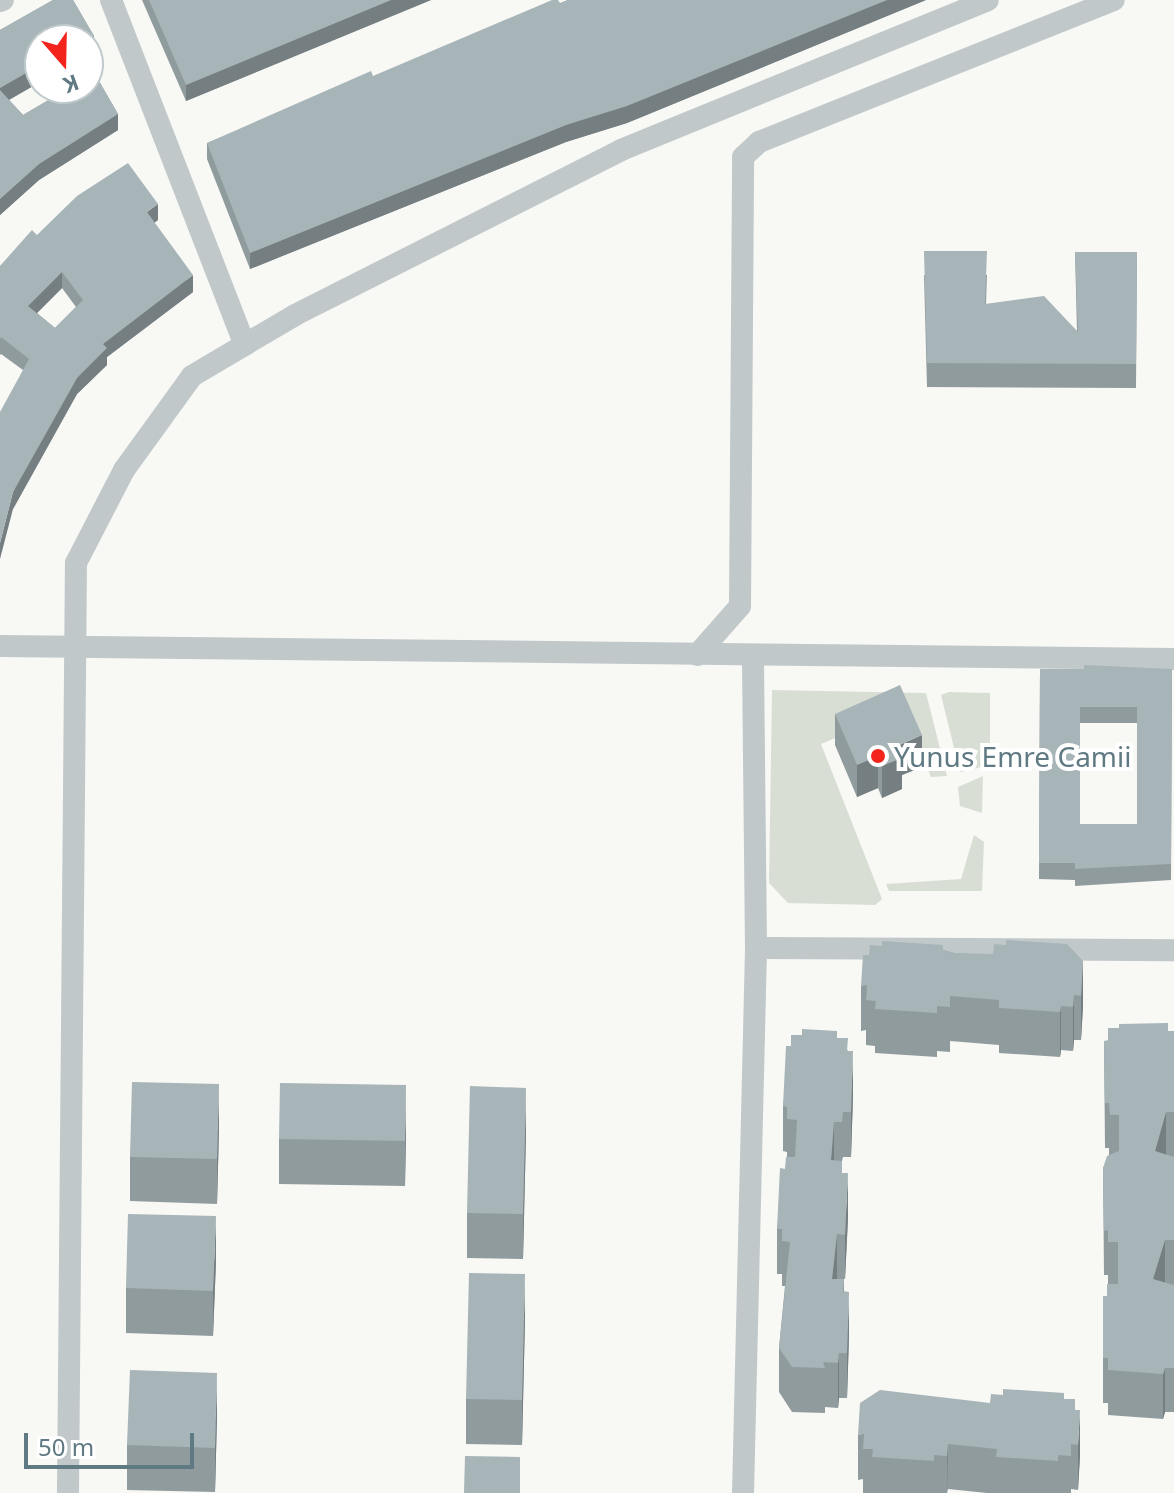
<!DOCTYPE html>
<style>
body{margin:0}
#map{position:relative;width:1174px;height:1493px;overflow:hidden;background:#f8f8f5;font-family:"Noto Sans",sans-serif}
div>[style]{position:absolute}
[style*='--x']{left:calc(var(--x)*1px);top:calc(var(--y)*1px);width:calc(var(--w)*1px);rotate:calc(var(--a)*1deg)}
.green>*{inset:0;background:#d9ded4}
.street>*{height:22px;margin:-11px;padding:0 11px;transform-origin:11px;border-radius:11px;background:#c0c8ca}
.wall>*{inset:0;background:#909b9e}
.shaded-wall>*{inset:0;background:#757e81}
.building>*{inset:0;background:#a7b4b8}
.dots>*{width:22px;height:22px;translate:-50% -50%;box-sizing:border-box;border:4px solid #fff;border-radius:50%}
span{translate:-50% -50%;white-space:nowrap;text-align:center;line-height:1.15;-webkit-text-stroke:8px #fff;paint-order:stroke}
.poi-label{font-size:28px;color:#607a83}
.left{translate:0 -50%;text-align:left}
.north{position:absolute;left:24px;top:24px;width:80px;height:80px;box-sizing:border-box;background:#fff;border:2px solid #bfcacd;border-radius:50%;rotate:160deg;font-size:22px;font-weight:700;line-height:32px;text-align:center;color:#607a83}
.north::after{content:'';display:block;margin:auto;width:28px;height:36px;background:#f2241b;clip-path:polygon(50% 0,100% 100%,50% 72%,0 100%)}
.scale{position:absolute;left:24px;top:1433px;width:170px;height:36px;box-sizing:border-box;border:4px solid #607a83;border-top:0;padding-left:10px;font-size:24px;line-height:28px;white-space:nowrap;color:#607a83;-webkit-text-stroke:6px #fff;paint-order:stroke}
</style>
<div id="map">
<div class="green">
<div style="clip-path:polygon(772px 690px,926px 693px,947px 776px,931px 777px,905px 709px,821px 744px,882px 899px,875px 905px,788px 903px,769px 883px)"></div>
<div style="clip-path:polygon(949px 692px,990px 693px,990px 765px,960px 772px,941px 695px)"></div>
<div style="clip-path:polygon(983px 776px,982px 813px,960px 806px,958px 787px)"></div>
<div style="clip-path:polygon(974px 835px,984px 842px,982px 891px,889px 891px,886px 884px,961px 879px)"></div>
</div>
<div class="street">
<div style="--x:111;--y:0;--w:370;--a:68.8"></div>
<div style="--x:0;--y:1;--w:3;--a:-18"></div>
<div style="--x:0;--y:646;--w:1174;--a:0.63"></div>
<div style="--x:697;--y:655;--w:65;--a:-48.7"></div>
<div style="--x:740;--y:606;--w:449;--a:-89.6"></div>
<div style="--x:743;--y:157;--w:22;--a:-43"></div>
<div style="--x:759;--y:142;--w:382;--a:-21.8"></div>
<div style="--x:756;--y:948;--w:418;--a:0.3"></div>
<div style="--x:68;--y:1493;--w:930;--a:-89.51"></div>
<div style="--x:76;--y:563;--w:105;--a:-62.7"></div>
<div style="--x:124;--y:470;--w:116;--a:-54.1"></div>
<div style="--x:192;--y:376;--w:120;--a:-30.6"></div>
<div style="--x:295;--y:315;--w:365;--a:-26.8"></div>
<div style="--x:621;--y:150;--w:396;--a:-22.2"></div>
<div style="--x:743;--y:1493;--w:545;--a:-88.63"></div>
<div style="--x:756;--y:948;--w:292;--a:-90.6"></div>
</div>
<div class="wall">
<div style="clip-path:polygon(53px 0,73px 0,94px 36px,94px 52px,88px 55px,88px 40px,40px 40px,40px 82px,9px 100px,23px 115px,52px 98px,46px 88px,88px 88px,88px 62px,118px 114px,118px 130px,39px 180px,0 215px,0 30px)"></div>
<div style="clip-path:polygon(142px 0,431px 0,186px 101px)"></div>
<div style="clip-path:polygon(568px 0,926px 0,627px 123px,566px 142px,250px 269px,207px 159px,207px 143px)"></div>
<div style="clip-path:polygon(evenodd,158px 220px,154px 223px,193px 292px,107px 357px,107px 365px,77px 394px,13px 509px,23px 370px,1px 354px,0 355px,0 266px,158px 220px,62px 288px,76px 307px,55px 328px,37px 313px,62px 288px)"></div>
<div style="clip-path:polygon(1075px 252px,1137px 252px,1136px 388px,927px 387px,924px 275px,987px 275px,986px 304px,1077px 331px)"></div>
<div style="clip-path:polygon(evenodd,1040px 669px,1172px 669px,1171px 880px,1075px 886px,1075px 880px,1039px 879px,1040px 669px,1080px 723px,1137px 723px,1137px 824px,1080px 824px,1080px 723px)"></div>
<div style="clip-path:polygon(835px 714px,922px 767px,902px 775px,902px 789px,882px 798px,878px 788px,857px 797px,835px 745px)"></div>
<div style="clip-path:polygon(943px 950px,954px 953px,1083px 961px,1083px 1006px,1081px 1040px,1074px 1040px,1073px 1051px,1061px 1050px,1060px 1057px,999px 1053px,999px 1045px,950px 1041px,950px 1052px,937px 1051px,937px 1057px,875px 1053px,875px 1046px,866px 1045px,866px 1030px,861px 1031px,861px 986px)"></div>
<div style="clip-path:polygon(1168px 1031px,1174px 1031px,1174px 1412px,1165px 1412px,1163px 1419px,1108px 1415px,1108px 1403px,1103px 1403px,1103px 1296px,1107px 1296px,1108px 1284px,1108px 1275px,1104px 1275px,1103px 1168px,1109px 1155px,1109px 1148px,1105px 1148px,1104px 1041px)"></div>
<div style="clip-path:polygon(802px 1035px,837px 1038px,848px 1051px,853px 1096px,851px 1157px,843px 1157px,842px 1161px,842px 1173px,848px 1218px,845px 1279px,844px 1279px,844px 1292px,849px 1336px,847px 1398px,839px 1398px,838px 1408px,825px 1407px,825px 1413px,792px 1412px,779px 1392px,779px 1348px,785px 1286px,782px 1286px,782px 1274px,777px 1274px,777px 1229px,787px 1157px,787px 1152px,783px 1151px,783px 1106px,791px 1046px)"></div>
<div style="clip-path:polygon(219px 1129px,217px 1204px,130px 1201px,130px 1157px)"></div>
<div style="clip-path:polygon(406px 1130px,405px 1186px,279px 1184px,279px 1139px)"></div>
<div style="clip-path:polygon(526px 1133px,523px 1259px,467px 1258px,467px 1213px)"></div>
<div style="clip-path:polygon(216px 1261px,213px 1336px,126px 1333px,126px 1288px)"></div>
<div style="clip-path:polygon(525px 1319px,522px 1445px,466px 1444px,466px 1399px)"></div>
<div style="clip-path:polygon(990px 1403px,1075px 1410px,1080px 1455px,1078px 1490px,1071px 1489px,1071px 1493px,987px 1493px,948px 1489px,947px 1493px,863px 1493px,863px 1479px,858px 1480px,858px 1435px)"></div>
<div style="clip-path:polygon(217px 1417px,215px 1492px,127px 1490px,127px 1445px)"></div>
</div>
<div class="shaded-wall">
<div style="clip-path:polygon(391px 0,431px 0,186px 101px,186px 85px)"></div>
<div style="clip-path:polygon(887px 0,926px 0,627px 123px,566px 142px,250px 269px,250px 253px,566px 125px)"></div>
<div style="clip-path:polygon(94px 36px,94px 52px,88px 55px,88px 40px,86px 40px)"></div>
<div style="clip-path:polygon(40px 65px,40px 82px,0 105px,0 88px)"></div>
<div style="clip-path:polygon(118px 114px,118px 130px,39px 180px,0 215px,0 199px,39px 164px)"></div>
<div style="clip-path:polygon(158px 204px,158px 220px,147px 228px,147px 212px)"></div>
<div style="clip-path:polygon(62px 272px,62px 288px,28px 322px,28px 306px)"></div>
<div style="clip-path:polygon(193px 275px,193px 292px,107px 357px,107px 365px,77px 394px,13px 509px,0 559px,0 543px,13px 492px,77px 378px,103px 344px)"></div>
<div style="clip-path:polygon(922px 735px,922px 767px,902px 775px,902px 789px,882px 798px,882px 766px,897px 746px)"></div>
<div style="clip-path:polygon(878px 756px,878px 788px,857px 797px,857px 765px)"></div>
<div style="clip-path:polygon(1083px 961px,1083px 1006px,1081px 1040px,1081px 996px)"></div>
<div style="clip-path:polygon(1074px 995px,1074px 1040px,1073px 1051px,1073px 1007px)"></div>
<div style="clip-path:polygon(1061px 1006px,1061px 1050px,1060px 1057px,1060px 1012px)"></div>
<div style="clip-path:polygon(853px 1051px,853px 1096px,851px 1157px,851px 1112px)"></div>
<div style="clip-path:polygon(219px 1084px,219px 1129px,217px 1204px,217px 1159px)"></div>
<div style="clip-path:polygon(406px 1085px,406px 1130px,405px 1186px,405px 1141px)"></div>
<div style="clip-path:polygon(526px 1088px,526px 1133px,523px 1259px,523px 1214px)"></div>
<div style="clip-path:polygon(1166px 1112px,1166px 1157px,1155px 1151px)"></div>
<div style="clip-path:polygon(834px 1122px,834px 1167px,831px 1160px)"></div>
<div style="clip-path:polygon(848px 1173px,848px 1218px,845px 1279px,845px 1235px)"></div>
<div style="clip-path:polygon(216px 1216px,216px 1261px,213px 1336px,213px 1291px)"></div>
<div style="clip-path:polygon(837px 1234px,837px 1279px,832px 1279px)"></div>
<div style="clip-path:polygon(1165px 1240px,1165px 1284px,1153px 1279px)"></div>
<div style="clip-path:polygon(525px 1274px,525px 1319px,522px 1445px,522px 1400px)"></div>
<div style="clip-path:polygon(849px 1292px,849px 1336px,847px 1398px,847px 1353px)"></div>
<div style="clip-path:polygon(839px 1353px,839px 1398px,838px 1408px,838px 1363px)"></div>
<div style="clip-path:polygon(1165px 1368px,1165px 1412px,1163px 1419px,1163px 1374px)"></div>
<div style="clip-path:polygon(217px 1373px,217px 1417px,215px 1492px,215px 1448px)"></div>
<div style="clip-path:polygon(1080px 1410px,1080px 1455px,1078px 1490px,1078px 1445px)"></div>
<div style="clip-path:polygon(948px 1444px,947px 1493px,947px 1456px)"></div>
</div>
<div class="building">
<div style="clip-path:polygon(53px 0,73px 0,94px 36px,86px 40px,40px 40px,40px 65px,0 88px,0 30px)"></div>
<div style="clip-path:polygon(149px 0,391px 0,186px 85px)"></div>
<div style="clip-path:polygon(552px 0,558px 0,560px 3px,568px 0,887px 0,627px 106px,566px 125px,250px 253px,207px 143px,371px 71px,373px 76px)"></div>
<div style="clip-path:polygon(88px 62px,118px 114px,39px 164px,0 199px,0 90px,23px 115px,59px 94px,56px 88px,88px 88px)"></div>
<div style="clip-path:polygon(evenodd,128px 163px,158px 204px,147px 212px,193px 275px,103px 344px,107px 348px,77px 378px,13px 492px,0 543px,0 412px,29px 359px,1px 337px,0 339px,0 266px,32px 230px,37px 235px,77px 196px,128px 163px,62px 272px,83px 300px,55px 328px,28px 306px,62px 272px)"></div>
<div style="clip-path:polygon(924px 251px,987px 251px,985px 304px,1044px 296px,1078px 332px,1075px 252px,1137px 252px,1136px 364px,927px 363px)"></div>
<div style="clip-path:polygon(evenodd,1084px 665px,1172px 669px,1171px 864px,1075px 869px,1075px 863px,1039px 863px,1040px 669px,1084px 669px,1084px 665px,1080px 707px,1137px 707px,1137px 824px,1080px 824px,1080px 707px)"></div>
<div style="clip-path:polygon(900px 685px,922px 735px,897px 746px,902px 758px,882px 766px,878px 756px,857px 765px,835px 714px)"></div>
<div style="clip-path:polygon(1006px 940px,1067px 944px,1083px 961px,1081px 996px,1074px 995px,1073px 1007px,1061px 1006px,1060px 1012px,999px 1008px,999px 1000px,950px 996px,950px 1007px,937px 1006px,937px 1013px,875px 1009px,876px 1001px,866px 1000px,867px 985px,861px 986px,863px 955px,869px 955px,870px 945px,882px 946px,882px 941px,943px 945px,943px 950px,954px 953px,993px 954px,994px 944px,1006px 945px)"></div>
<div style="clip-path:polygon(1168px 1023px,1168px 1031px,1174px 1031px,1174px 1112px,1166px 1112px,1155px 1151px,1174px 1157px,1174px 1240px,1165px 1240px,1153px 1279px,1174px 1285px,1174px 1368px,1165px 1368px,1163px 1374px,1108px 1370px,1108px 1358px,1103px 1358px,1103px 1296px,1107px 1296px,1107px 1284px,1118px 1284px,1118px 1242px,1108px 1242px,1108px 1230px,1104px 1231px,1103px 1168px,1107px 1156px,1119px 1151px,1119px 1115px,1110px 1115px,1109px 1103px,1105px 1103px,1104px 1041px,1108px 1041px,1108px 1028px,1119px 1028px,1119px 1024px)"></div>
<div style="clip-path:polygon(802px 1029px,837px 1031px,837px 1038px,848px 1038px,847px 1051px,853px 1051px,851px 1112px,843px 1112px,842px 1122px,834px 1122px,831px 1160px,842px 1161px,842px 1173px,848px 1173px,845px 1235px,837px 1234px,832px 1279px,844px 1279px,843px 1291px,849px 1292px,847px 1353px,839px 1353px,838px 1363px,823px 1362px,825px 1368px,792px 1367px,779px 1348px,790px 1242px,782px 1241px,782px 1229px,777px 1229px,780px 1168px,785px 1169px,786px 1157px,795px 1157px,797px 1120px,787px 1119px,787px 1107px,783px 1106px,786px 1046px,791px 1046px,791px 1035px,802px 1035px)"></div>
<div style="clip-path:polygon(132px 1082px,219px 1084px,217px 1159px,130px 1157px)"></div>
<div style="clip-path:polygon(280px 1083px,406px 1085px,405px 1141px,279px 1139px)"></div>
<div style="clip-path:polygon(470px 1086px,526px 1088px,523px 1214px,467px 1213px)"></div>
<div style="clip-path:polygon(128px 1214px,216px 1216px,213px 1291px,126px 1288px)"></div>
<div style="clip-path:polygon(469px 1273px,525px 1274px,522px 1400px,466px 1399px)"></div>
<div style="clip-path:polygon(130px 1370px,217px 1373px,215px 1448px,127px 1445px)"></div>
<div style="clip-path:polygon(1003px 1389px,1064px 1393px,1064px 1399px,1075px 1399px,1075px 1410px,1080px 1410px,1078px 1445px,1071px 1444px,1071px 1456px,1058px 1455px,1058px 1461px,996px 1457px,997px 1449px,948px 1444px,947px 1456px,934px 1455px,934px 1461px,872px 1457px,873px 1449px,863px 1449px,864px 1434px,858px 1435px,860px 1403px,880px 1390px,990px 1403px,991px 1394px,1003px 1395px)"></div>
<div style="clip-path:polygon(465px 1456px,520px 1457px,520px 1493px,464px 1493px)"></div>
</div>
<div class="dots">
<div style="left:878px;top:756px;background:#f2241b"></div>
</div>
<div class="poi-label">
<span class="left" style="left:894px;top:756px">Yunus Emre Camii</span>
</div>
<div class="north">K</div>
<div class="scale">50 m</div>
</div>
